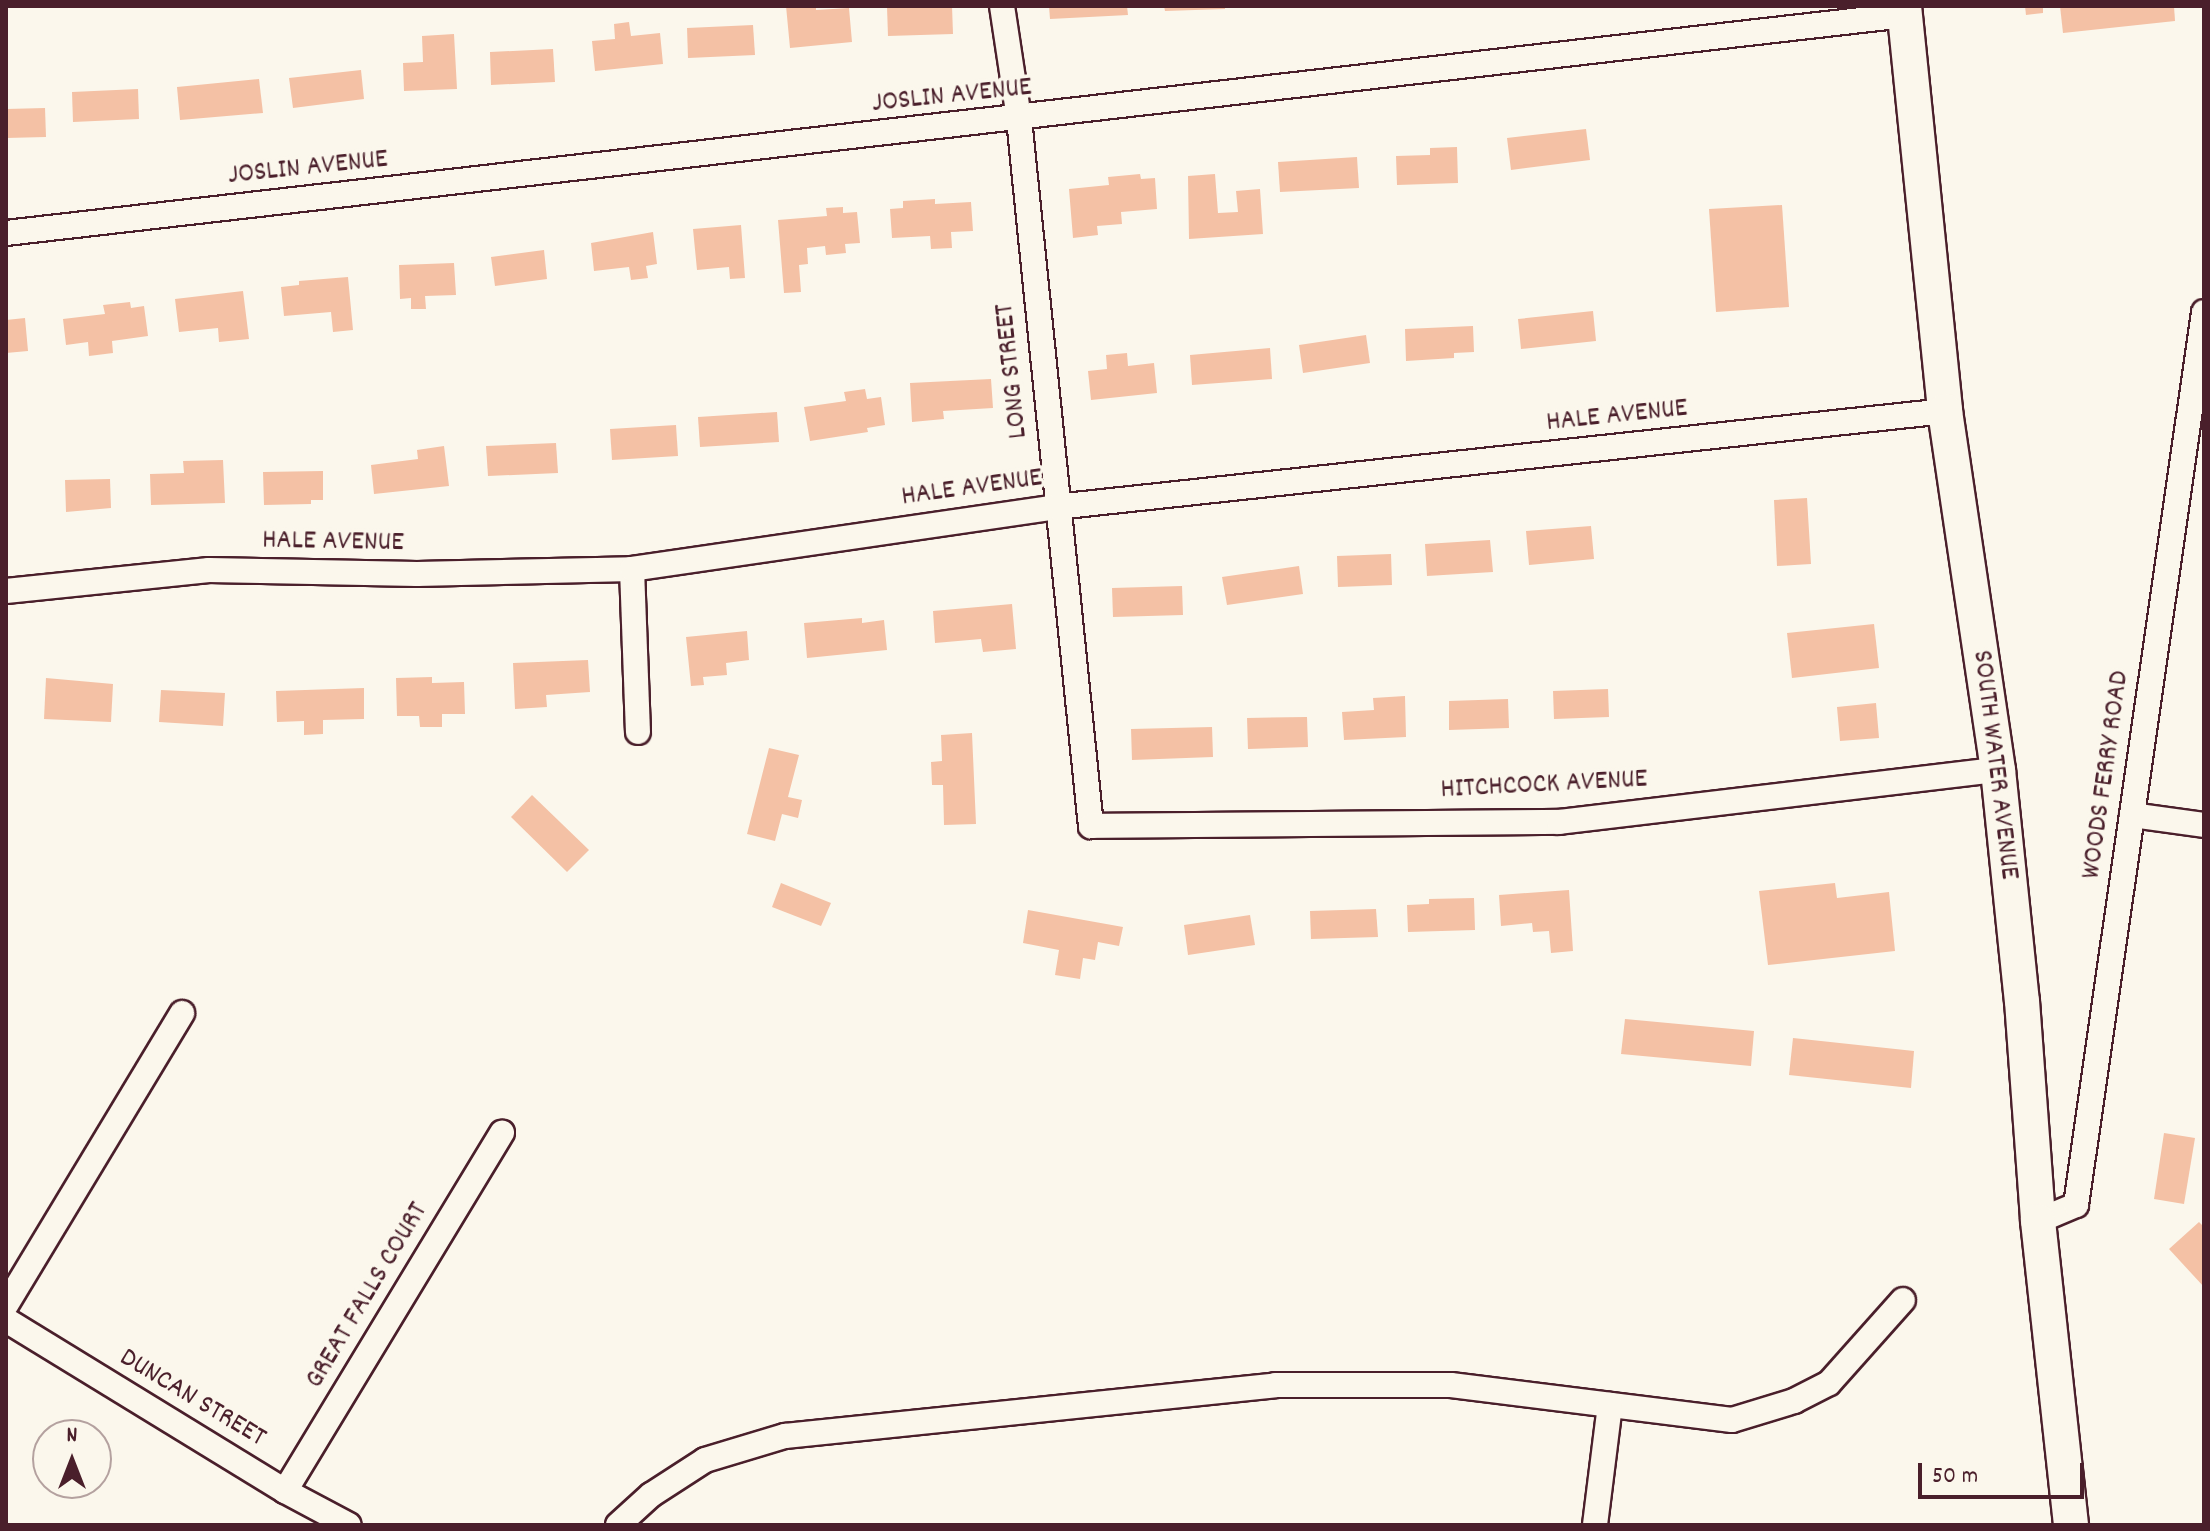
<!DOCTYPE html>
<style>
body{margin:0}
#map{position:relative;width:2210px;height:1531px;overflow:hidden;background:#fbf7ec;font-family:Dekko,sans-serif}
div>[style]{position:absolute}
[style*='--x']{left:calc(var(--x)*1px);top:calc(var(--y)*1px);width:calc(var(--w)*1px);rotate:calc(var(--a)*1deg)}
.building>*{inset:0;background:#f4c1a5}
.roads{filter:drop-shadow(2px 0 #4a1f2b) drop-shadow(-2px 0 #4a1f2b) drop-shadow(0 2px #4a1f2b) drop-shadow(0 -2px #4a1f2b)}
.street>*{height:24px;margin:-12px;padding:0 12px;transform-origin:12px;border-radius:12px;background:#fbf7ec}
.secondary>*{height:34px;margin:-17px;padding:0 17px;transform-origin:17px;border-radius:17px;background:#fbf7ec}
span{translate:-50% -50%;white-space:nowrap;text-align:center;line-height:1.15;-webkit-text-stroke:7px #fbf7ec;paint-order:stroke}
.street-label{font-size:28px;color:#4a1f2b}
.frame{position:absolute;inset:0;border:8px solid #4a1f2b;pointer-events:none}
.north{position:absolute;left:32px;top:1419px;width:80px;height:80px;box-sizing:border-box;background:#fbf7ec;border:2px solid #b4a19f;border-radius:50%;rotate:0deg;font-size:22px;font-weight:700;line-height:32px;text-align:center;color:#4a1f2b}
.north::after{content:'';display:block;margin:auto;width:28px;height:36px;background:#4a1f2b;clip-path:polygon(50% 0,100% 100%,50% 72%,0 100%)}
.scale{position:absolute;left:1918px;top:1463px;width:166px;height:36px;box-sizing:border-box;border:4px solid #4a1f2b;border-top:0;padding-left:10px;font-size:24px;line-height:28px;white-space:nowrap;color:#4a1f2b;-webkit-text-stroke:6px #fbf7ec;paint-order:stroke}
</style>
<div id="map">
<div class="building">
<div style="clip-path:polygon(786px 6px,816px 6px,816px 10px,849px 8px,852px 42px,790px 48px)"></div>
<div style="clip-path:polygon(952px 6px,953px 34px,888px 36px,887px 7px)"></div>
<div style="clip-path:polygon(1049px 6px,1127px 6px,1128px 15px,1050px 19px)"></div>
<div style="clip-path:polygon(1164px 6px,1225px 6px,1225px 9px,1165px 11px)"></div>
<div style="clip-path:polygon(2025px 6px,2043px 6px,2043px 13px,2026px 15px)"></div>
<div style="clip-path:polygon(2060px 6px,2174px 6px,2175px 21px,2063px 33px)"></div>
<div style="clip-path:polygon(629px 22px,631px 36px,660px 33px,663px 64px,595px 71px,592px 41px,615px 39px,614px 24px)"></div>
<div style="clip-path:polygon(753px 25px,755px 55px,688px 58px,687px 28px)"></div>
<div style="clip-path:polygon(454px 34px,457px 89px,404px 91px,403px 63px,423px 62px,422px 36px)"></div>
<div style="clip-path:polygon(553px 49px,555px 82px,491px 85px,490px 52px)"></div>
<div style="clip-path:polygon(361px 70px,364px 99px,293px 108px,289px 78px)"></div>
<div style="clip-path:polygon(259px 79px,263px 113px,180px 120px,177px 87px)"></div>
<div style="clip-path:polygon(138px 89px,139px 119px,73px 122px,72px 92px)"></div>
<div style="clip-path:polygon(45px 108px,46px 137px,6px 138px,6px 109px)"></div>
<div style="clip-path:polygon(1586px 129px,1590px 160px,1511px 170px,1507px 138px)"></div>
<div style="clip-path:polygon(1457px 147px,1458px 183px,1397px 185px,1396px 156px,1430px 155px,1430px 148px)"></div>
<div style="clip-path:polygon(1357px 157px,1359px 188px,1280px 192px,1278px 162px)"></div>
<div style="clip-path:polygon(1140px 174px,1141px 179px,1155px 178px,1157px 209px,1121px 212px,1122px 224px,1097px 226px,1098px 235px,1073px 238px,1069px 189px,1109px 185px,1108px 177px)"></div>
<div style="clip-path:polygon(1215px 174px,1218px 213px,1238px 212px,1236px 191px,1260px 189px,1263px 234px,1189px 239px,1188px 176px)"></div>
<div style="clip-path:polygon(935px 199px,935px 204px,971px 202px,973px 231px,951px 232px,952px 248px,931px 249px,930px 236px,892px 238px,890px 209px,903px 208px,903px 201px)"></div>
<div style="clip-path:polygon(1782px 205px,1789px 307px,1716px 312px,1709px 209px)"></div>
<div style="clip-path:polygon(843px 207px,843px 213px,857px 212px,860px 243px,845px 244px,846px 253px,826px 255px,825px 246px,807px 248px,808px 264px,799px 265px,801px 292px,784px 293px,778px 220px,827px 216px,826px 208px)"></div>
<div style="clip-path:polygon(741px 225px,745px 278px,730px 279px,729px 267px,697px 270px,693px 229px)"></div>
<div style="clip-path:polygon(653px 232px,657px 264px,646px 266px,648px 278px,631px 280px,629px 267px,594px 271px,591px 243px)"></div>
<div style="clip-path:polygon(544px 250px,547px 279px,495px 286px,491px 257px)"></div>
<div style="clip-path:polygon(454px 263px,456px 295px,425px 296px,426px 309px,411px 309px,411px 298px,400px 299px,399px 265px)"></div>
<div style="clip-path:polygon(348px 277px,353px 330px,333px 332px,331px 312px,284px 316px,281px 287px,299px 285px,299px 281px)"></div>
<div style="clip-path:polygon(243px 291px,249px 339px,219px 342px,218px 328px,179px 332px,175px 299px)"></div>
<div style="clip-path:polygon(130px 302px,131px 308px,144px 306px,148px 336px,112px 341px,113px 353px,89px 356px,88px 342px,66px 345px,63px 319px,105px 314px,103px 305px)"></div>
<div style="clip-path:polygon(1593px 311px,1596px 341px,1521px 349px,1518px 319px)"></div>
<div style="clip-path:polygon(25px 318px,28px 351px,6px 353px,6px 320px)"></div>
<div style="clip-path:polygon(1473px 326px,1474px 352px,1454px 353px,1454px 358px,1406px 361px,1405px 329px)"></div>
<div style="clip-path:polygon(1366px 335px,1370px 363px,1303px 373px,1299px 345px)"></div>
<div style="clip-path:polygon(1270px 348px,1272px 379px,1192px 385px,1190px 355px)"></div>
<div style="clip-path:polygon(1127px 353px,1128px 366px,1154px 363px,1157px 393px,1091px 400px,1088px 371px,1107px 369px,1106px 355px)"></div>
<div style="clip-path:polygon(991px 379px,993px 408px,943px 411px,944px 419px,912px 422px,910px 383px)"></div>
<div style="clip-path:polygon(865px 389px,867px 399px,881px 397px,885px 425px,867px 428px,868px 432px,810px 441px,804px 407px,846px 401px,844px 392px)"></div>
<div style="clip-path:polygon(777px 412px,779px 442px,700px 447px,698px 417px)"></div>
<div style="clip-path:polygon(676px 425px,678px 456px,612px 460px,610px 429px)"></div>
<div style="clip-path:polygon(556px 443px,558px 473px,488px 476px,486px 446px)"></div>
<div style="clip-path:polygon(444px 446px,449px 486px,374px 494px,371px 465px,418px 459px,417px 450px)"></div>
<div style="clip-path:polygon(223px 460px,225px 503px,151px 505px,150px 474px,184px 473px,183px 461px)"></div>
<div style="clip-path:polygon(323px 471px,323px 500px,311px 500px,311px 504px,264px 505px,263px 472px)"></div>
<div style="clip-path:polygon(110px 479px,111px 508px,66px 512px,65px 480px)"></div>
<div style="clip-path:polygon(1807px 498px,1811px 564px,1777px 566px,1774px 500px)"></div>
<div style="clip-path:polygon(1591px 526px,1594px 559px,1529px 565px,1526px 531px)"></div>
<div style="clip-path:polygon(1490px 540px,1493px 572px,1427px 576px,1425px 544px)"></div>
<div style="clip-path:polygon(1391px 554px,1392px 585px,1338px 587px,1337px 556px)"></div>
<div style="clip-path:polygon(1299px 566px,1303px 594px,1227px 605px,1222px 577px)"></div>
<div style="clip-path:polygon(1182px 586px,1183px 615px,1113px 617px,1112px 588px)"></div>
<div style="clip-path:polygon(1012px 604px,1016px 649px,983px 652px,981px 639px,935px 643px,933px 611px)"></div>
<div style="clip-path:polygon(862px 618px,862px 623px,884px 620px,887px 650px,807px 658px,804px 623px)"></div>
<div style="clip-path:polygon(1874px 624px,1879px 668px,1792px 678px,1787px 633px)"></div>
<div style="clip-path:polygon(747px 631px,749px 660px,726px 663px,727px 675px,703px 677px,704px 685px,691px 686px,686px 637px)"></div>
<div style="clip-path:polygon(588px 660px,590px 692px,546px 695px,547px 707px,515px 709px,513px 663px)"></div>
<div style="clip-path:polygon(432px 677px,432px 683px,464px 682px,465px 714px,442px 714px,442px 727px,420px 727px,419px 716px,397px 716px,396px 678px)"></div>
<div style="clip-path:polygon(46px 678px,113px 684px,111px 722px,44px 719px)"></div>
<div style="clip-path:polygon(364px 688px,364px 719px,323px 720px,323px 734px,304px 735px,304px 721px,277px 722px,276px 691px)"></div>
<div style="clip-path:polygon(1608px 689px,1609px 717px,1554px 719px,1553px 691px)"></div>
<div style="clip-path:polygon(161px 690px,225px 693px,223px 726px,159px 722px)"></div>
<div style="clip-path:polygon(1405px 696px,1406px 737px,1344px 740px,1342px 712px,1374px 710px,1373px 698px)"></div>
<div style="clip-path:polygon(1508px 699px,1509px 728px,1449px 730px,1449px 701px)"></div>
<div style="clip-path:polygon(1876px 703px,1879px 738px,1840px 741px,1837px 707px)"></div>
<div style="clip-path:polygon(1307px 717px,1308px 747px,1248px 749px,1247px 718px)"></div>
<div style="clip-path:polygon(1212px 727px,1213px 757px,1132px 760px,1131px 729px)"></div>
<div style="clip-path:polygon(972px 733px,976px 824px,944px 825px,943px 785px,932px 785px,931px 762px,942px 761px,941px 735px)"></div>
<div style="clip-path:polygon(769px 748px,799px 755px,788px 797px,802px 800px,798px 818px,782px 814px,775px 841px,747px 834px)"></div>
<div style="clip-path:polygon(532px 795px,589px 850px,567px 872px,511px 817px)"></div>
<div style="clip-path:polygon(781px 883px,831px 903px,821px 926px,772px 907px)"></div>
<div style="clip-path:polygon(1835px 883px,1837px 898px,1889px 892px,1895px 951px,1768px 965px,1759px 891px)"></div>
<div style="clip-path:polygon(1569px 890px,1573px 951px,1551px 953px,1549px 931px,1533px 932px,1532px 923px,1501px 926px,1499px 895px)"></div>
<div style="clip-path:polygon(1474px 898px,1475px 930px,1408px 932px,1407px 905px,1429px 904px,1429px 899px)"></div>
<div style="clip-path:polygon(1376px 909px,1378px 937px,1311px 939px,1310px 911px)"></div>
<div style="clip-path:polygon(1028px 910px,1123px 927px,1119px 946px,1098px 942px,1095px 960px,1083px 958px,1080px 979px,1055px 975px,1059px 950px,1023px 943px)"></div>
<div style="clip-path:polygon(1250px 915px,1255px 945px,1188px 955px,1184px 925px)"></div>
<div style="clip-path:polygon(1625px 1019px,1754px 1031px,1751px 1066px,1621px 1054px)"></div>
<div style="clip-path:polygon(1793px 1038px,1914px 1051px,1911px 1088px,1789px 1075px)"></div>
<div style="clip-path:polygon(2164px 1133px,2195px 1138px,2184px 1204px,2154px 1199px)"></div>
<div style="clip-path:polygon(2199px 1222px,2204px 1227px,2204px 1287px,2169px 1249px)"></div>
</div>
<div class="roads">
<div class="street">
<div style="--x:1002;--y:6;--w:114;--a:81.4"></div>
<div style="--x:1019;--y:119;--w:711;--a:84.19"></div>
<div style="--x:1091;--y:826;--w:468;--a:-0.5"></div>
<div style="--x:1559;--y:822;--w:442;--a:-6.8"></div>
<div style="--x:6;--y:233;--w:1911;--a:-6.55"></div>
<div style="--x:632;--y:569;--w:163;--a:87.9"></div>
<div style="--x:6;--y:591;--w:204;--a:-5.9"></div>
<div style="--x:209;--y:570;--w:208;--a:1.1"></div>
<div style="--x:417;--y:574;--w:215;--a:-1.3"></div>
<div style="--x:632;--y:569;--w:429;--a:-8.3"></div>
<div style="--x:1056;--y:507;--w:894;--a:-6.16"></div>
<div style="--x:2132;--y:815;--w:73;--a:7.9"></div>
<div style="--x:2038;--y:1221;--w:41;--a:-22.8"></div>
<div style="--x:2076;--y:1205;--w:902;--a:-81.84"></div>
<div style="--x:6;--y:1305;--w:341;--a:-58.9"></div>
<div style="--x:6;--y:1320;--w:327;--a:31.5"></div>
<div style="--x:285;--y:1491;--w:72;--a:28"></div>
<div style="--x:285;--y:1491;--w:419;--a:-58.8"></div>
<div style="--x:618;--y:1525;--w:45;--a:-42.3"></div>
<div style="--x:651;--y:1495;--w:64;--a:-32.9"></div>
<div style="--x:705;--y:1460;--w:84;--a:-16.7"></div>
<div style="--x:785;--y:1436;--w:493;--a:-5.9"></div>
<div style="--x:1275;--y:1385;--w:176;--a:0"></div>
<div style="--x:1451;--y:1385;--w:283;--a:7.1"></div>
<div style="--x:1732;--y:1420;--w:65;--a:-17"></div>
<div style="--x:1794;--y:1401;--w:39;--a:-27"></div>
<div style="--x:1829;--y:1383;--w:111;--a:-48.3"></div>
<div style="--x:1595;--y:1525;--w:121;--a:-82.9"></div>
</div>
<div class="secondary">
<div style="--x:1904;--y:6;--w:407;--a:84.2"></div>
<div style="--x:1945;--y:411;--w:363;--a:81.6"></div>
<div style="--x:1998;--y:770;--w:232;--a:84.1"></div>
<div style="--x:2022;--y:1001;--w:221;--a:85.8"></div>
<div style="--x:2038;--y:1221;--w:306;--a:83.8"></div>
</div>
</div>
<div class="street-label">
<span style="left:952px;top:97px;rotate:-6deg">JOSLIN AVENUE</span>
<span style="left:308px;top:169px;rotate:-6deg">JOSLIN AVENUE</span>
<span style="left:1013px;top:371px;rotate:-96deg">LONG STREET</span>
<span style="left:1617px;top:417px;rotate:-6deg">HALE AVENUE</span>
<span style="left:972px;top:489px;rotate:-8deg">HALE AVENUE</span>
<span style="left:333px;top:543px;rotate:1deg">HALE AVENUE</span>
<span style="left:1994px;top:765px;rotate:83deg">SOUTH WATER AVENUE</span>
<span style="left:2107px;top:775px;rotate:-82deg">WOODS FERRY ROAD</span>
<span style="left:1544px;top:786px;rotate:-3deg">HITCHCOCK AVENUE</span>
<span style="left:368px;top:1296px;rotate:-59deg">GREAT FALLS COURT</span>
<span style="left:192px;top:1399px;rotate:31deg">DUNCAN STREET</span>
</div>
<div class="frame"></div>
<div class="north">N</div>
<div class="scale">50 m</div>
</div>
